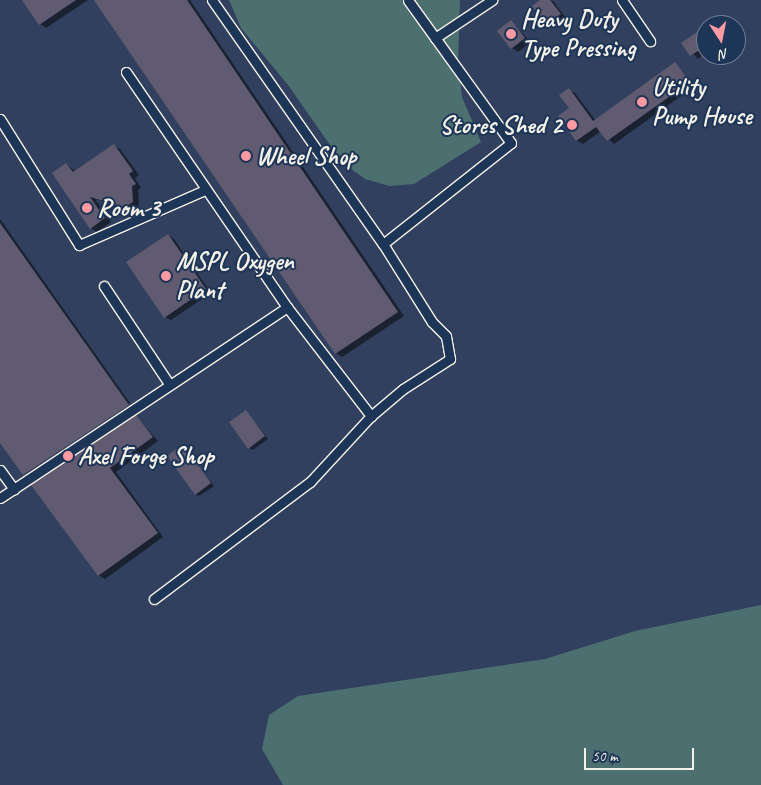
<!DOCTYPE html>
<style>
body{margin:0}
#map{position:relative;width:761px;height:785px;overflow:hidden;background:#1d3557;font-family:Caveat,sans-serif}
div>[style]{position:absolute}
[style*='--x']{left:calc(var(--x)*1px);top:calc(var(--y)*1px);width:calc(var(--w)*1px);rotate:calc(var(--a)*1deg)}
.built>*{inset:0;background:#31405e}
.green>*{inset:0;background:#4c6f70}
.shadow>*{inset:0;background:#0007}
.building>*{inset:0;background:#605b70}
.roads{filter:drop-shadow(1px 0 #f4f1e8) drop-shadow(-1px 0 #f4f1e8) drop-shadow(0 1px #f4f1e8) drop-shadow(0 -1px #f4f1e8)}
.service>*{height:9px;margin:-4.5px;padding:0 4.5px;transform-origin:4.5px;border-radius:4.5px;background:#1d3557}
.dots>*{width:14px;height:14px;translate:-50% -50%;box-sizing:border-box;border:2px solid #1d3557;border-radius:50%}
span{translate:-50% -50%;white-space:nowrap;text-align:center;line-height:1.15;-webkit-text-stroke:4px #1d3557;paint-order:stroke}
.poi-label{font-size:25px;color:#f4f1e8;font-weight:700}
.left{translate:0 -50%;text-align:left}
.right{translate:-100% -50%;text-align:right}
.north{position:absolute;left:696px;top:15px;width:50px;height:50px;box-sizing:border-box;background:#1d3557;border:1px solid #738091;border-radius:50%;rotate:169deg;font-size:14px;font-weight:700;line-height:20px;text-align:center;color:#f4f1e8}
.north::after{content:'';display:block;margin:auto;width:18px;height:22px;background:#ff9aa2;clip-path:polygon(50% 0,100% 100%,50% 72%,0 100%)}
.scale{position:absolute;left:584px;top:748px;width:110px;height:22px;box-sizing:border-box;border:2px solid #f4f1e8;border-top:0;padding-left:6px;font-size:15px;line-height:18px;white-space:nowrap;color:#f4f1e8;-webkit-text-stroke:4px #1d3557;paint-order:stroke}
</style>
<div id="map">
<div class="built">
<div style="clip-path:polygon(evenodd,0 0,761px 0,761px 785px,0 785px,0 0,706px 25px,736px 25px,736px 55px,706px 55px,706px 25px)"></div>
</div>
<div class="green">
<div style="clip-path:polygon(229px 0,460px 0,458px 62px,462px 97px,481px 142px,414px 184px,390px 186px,365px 179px,342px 162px,288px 85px,241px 28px)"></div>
<div style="clip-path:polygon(761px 605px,761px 785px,283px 785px,262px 749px,269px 715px,298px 696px,545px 659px,635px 631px)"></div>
</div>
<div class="shadow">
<div style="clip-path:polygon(24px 0,88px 0,46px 28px,40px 24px)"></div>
<div style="clip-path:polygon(96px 0,190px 0,404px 316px,342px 357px,336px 353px)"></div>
<div style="clip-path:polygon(543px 0,553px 1px,566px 18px,553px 28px,547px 24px)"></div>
<div style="clip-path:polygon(511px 22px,531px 42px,518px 52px,512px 48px)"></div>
<div style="clip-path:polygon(700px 31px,706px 35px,706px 53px,698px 59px,683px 43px)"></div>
<div style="clip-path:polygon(675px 64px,695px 86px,614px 144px,601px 131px,583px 144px,576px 140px,569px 90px,575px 93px,596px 121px)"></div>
<div style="clip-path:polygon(114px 145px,120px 149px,139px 175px,135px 178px,141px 188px,138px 190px,139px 205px,132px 210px,95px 199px,111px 222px,97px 232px,91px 228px,67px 165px,76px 172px)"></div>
<div style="clip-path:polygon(0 219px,130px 403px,25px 474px,0 441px)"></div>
<div style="clip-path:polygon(168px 235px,174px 239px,211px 293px,171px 320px,165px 317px)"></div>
<div style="clip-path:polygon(131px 405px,134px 409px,31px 478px,26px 475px)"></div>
<div style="clip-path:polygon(246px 411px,268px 439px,253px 450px,249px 448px)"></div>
<div style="clip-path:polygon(136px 416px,158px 441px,116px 472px,163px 537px,105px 579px,98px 575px,33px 485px)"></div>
<div style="clip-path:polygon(183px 446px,214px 486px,199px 496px,195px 494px)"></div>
</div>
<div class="building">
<div style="clip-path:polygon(22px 0,76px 0,39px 25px)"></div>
<div style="clip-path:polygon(94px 0,187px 0,398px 312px,335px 354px)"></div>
<div style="clip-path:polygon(540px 0,550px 0,561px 14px,546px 25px,532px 6px)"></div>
<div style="clip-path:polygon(511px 20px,525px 38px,511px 49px,497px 31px)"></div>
<div style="clip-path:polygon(700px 30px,706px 39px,706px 46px,690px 56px,681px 43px)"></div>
<div style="clip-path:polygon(675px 62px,690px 82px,607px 141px,596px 127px,576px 141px,558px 116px,569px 108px,559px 95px,569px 88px,593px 121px)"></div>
<div style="clip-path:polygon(114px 144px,133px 171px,129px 174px,136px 184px,132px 186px,133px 202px,125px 207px,90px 197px,105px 218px,90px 229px,52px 173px,66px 163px,73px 172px)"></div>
<div style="clip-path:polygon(0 223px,129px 405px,23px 475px,0 443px)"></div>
<div style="clip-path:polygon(168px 234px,206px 289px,164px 318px,126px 262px)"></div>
<div style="clip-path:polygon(246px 410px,265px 436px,248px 449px,229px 422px)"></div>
<div style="clip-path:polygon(136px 415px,153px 437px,110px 468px,158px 533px,98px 576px,31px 485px)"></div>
<div style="clip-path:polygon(183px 444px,211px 483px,195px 495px,167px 456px)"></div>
</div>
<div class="roads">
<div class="service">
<div style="--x:212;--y:0;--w:298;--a:55"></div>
<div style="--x:622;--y:0;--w:50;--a:55.7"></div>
<div style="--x:435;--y:38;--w:69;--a:-33.7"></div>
<div style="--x:126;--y:72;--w:285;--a:55.6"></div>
<div style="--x:0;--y:119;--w:149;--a:57.9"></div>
<div style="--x:79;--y:245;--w:137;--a:-23.6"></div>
<div style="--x:104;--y:286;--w:118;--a:56.4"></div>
<div style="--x:0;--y:470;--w:24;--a:54"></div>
<div style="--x:0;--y:498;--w:345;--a:-33.6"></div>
<div style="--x:287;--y:307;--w:138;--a:52.4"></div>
<div style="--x:371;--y:416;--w:42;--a:-40.2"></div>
<div style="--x:403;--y:389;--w:56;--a:-32.6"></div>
<div style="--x:450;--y:359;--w:23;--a:-100"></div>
<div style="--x:446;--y:336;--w:20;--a:-135"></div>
<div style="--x:432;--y:322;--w:92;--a:-122.1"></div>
<div style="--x:383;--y:244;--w:163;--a:-38.3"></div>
<div style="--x:511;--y:143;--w:176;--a:-125.8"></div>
<div style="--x:154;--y:599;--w:195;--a:-36.9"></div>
<div style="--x:310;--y:482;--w:90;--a:-47.3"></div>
</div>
</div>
<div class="dots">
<div style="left:511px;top:34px;background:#ff9aa2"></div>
<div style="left:642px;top:102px;background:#ff9aa2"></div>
<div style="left:572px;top:125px;background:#ff9aa2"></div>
<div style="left:246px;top:156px;background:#ff9aa2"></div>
<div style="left:87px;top:208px;background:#ff9aa2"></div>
<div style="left:166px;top:276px;background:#ff9aa2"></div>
<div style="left:68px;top:456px;background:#ff9aa2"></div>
</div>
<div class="poi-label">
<span class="left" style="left:521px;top:34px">Heavy Duty<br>Type Pressing</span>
<span class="left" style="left:652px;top:102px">Utility<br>Pump House</span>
<span class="right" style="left:562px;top:125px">Stores Shed 2</span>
<span class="left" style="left:256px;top:156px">Wheel Shop</span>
<span class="left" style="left:97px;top:208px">Room 3</span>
<span class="left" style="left:176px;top:276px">MSPL Oxygen<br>Plant</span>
<span class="left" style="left:78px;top:456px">Axel Forge Shop</span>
</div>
<div class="north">N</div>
<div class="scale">50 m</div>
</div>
